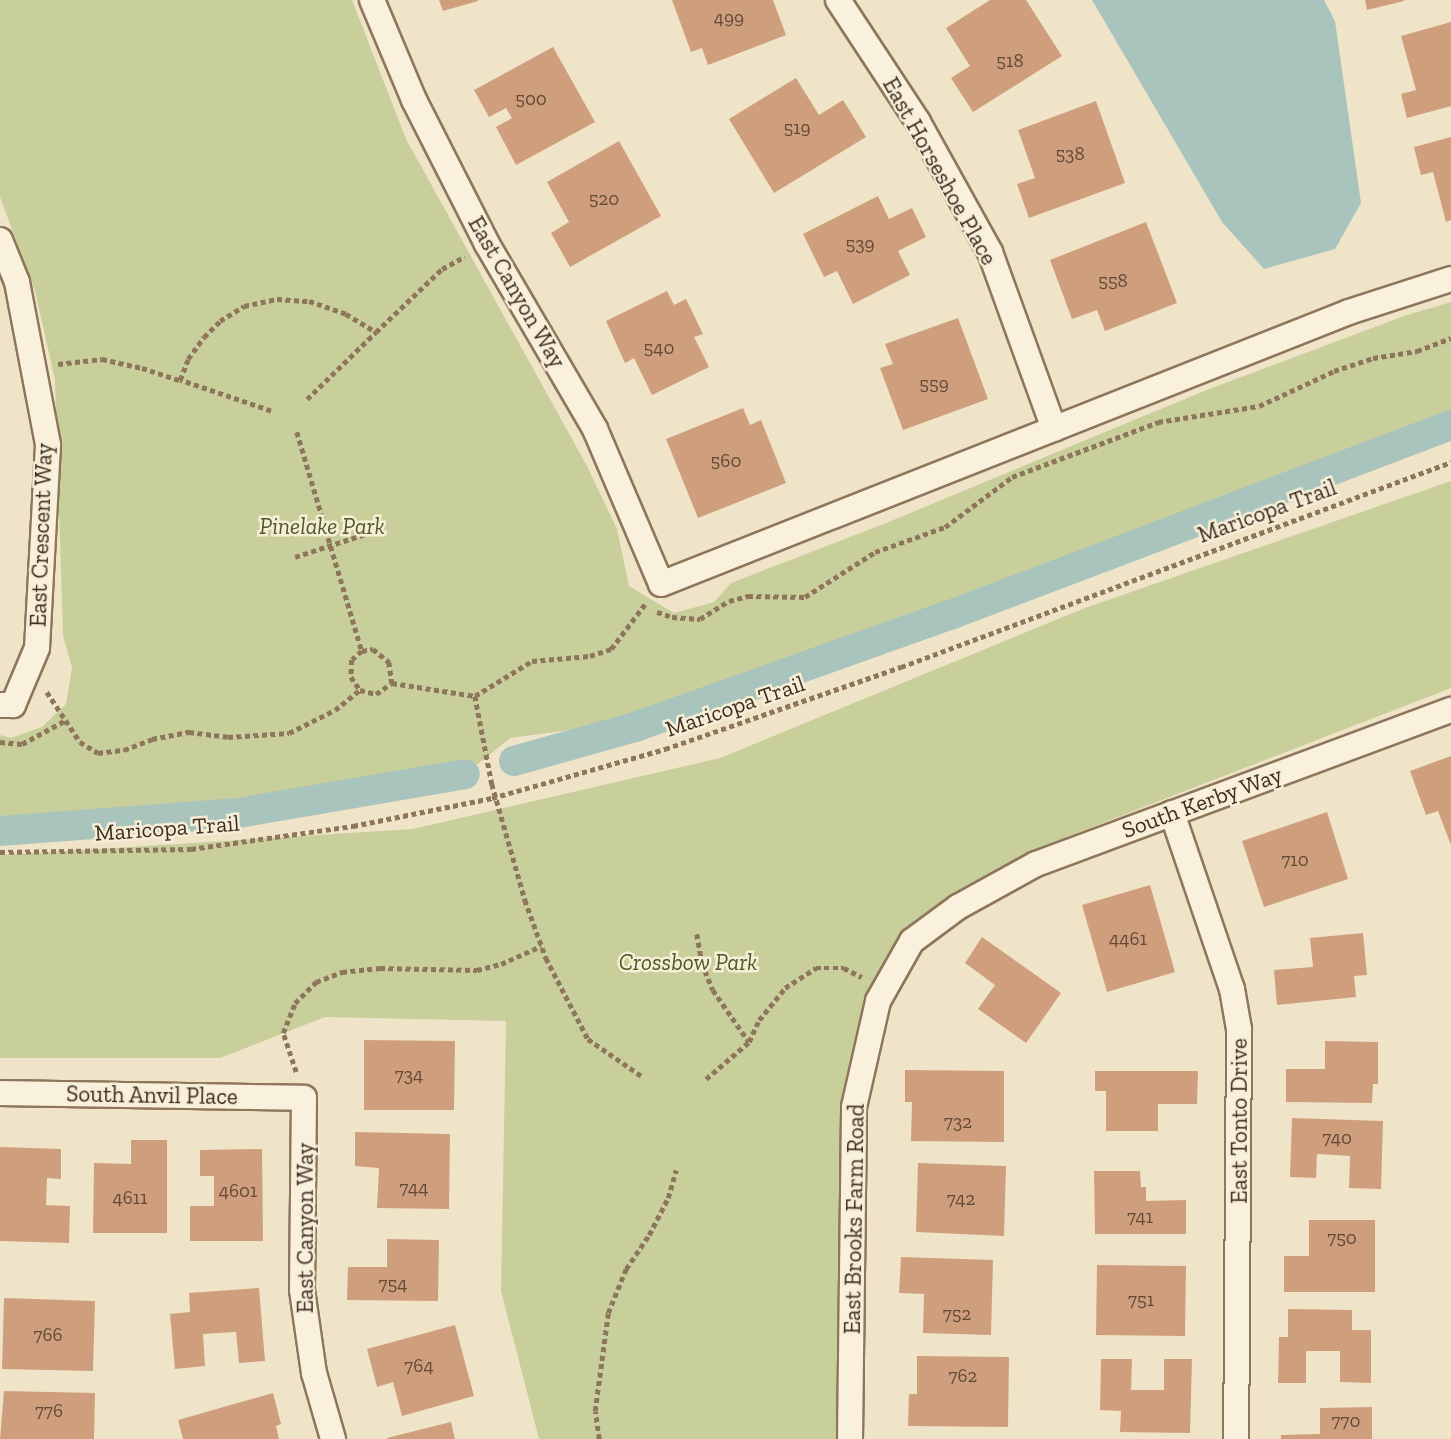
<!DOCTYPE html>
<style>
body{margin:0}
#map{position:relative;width:1451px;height:1439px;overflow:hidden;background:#f0e4c8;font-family:"Zilla Slab",serif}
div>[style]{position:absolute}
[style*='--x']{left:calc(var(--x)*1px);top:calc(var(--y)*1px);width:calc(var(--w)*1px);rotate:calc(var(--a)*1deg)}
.green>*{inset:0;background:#c9cf9b}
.water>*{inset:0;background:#a9c4bc}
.canal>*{height:30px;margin:-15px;padding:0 15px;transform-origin:15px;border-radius:15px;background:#a9c4bc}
.building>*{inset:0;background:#cf9f7d}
.path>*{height:4.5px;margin-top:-2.25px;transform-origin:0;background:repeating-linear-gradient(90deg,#8d765c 0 5px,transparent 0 8.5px)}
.roads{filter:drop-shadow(2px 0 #8d765c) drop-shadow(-2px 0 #8d765c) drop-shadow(0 2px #8d765c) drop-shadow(0 -2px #8d765c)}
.minor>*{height:24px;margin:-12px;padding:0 12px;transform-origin:12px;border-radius:12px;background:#faf1dc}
span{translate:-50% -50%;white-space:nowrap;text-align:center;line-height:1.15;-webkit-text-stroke:5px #f7eed8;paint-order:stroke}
.number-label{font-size:19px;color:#624a37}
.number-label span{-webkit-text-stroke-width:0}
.street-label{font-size:23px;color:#3d2e20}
.park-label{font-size:23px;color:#4d5a26;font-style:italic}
</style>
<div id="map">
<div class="green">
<div style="clip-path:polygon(0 0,352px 0,406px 139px,587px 466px,617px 529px,629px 586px,674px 613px,714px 602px,731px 583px,886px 523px,1209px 389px,1404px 316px,1451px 302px,1451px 417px,865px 638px,623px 723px,510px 738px,478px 764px,411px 777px,221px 808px,0 823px,0 735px,11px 738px,42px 727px,66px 704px,72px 668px,63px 636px,55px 380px,35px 291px,0 197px)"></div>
<div style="clip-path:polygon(1451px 481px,1451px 688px,1069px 836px,902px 930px,849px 1081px,839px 1229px,837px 1439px,539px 1439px,501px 1291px,506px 1021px,325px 1017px,220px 1058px,0 1058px,0 855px,413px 829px,720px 758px,1085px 608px)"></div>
</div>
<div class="water">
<div style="clip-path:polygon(1092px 0,1324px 0,1335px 21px,1361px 203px,1335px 249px,1264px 269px,1222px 222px)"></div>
</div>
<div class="canal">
<div style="--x:514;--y:761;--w:126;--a:-15.7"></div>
<div style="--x:635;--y:727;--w:334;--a:-19.6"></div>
<div style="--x:950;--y:615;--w:536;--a:-20.77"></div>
<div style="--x:0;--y:831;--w:239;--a:-4.3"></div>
<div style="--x:238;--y:813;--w:230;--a:-9.7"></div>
</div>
<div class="building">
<div style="clip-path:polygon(439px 0,478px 0,478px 1px,443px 11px)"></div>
<div style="clip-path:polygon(672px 0,773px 0,786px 35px,708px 65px,702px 48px,691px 52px)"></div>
<div style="clip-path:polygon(990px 0,1026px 0,1062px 56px,973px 112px,951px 78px,970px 66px,946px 28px)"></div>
<div style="clip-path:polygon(1365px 0,1404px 0,1404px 1px,1367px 10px)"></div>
<div style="clip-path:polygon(1451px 22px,1451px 106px,1407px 118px,1401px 94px,1416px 90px,1401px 36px)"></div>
<div style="clip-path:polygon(553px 47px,595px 122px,516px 165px,496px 127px,512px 118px,506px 108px,489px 117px,474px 90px)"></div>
<div style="clip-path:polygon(796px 78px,819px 115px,843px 100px,866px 137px,774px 193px,729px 119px)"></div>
<div style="clip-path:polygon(1096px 101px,1125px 183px,1029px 218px,1017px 184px,1035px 178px,1018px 130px)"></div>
<div style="clip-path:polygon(1451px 137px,1451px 220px,1446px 222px,1433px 172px,1421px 175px,1414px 147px)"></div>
<div style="clip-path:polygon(619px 141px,661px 216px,570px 267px,551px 233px,569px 222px,547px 182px)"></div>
<div style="clip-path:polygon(878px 196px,889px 219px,912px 208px,926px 237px,898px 251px,910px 275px,853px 304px,837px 271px,824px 277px,803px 234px)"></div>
<div style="clip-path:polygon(1146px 222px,1177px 303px,1105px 331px,1097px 310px,1072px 319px,1050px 260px)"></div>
<div style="clip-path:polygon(667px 291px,674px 305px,686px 299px,703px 334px,694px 337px,709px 367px,652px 395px,634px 358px,625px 363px,606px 321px)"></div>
<div style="clip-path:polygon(958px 318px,988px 399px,903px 430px,880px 368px,893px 364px,885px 344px)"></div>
<div style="clip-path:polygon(743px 408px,750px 425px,761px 420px,786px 483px,698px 518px,666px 439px)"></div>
<div style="clip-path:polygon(1451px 756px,1451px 845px,1438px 811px,1426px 815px,1410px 771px)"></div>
<div style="clip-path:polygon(1327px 812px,1348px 879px,1264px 907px,1242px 841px)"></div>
<div style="clip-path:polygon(1150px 885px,1175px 972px,1107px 992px,1082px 905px)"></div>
<div style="clip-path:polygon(1363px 933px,1367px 975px,1354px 976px,1356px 997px,1277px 1005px,1274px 970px,1313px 967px,1310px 938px)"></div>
<div style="clip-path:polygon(982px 937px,1061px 993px,1026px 1043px,978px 1009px,995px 985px,965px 963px)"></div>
<div style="clip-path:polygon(364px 1040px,455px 1041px,454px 1110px,364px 1110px)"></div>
<div style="clip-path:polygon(1325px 1041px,1378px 1042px,1378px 1084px,1373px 1084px,1372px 1103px,1286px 1102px,1286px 1069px,1325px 1069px)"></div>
<div style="clip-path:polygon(905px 1070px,1004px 1071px,1004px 1142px,911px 1141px,912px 1102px,905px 1102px)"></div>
<div style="clip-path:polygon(1095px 1071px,1198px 1071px,1197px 1104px,1158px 1104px,1158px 1131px,1106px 1131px,1106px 1091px,1095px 1091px)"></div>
<div style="clip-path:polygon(1292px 1118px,1383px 1121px,1381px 1189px,1349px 1188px,1350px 1156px,1317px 1154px,1316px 1178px,1290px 1177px)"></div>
<div style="clip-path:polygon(355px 1132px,450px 1134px,449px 1209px,377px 1208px,379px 1168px,355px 1166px)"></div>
<div style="clip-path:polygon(131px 1140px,167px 1140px,167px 1233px,93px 1233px,94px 1163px,131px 1164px)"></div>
<div style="clip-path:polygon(0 1147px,61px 1149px,61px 1179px,47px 1178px,46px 1205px,70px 1206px,69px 1243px,0 1241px)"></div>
<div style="clip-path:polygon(262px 1149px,263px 1241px,190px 1241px,190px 1206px,214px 1206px,214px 1176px,200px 1176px,200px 1150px)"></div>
<div style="clip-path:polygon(918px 1163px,1006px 1166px,1004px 1236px,916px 1232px)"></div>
<div style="clip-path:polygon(1094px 1171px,1140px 1171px,1141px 1187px,1146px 1187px,1146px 1201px,1186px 1200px,1186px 1234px,1095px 1234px)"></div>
<div style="clip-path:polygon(1309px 1220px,1375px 1220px,1375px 1292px,1284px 1292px,1284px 1256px,1309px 1256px)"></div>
<div style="clip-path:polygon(387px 1239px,439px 1240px,438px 1301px,347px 1300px,348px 1267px,387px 1267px)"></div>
<div style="clip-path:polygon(901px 1257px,993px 1260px,991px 1335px,923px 1333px,924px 1294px,899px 1293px)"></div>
<div style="clip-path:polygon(1097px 1265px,1186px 1266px,1185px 1336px,1096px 1335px)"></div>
<div style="clip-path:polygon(259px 1288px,265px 1361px,239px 1363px,236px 1332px,203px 1334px,205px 1366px,175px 1369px,170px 1314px,190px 1312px,189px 1293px)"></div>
<div style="clip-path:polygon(4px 1298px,95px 1301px,93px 1371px,2px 1369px)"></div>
<div style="clip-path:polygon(1288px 1309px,1352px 1310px,1352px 1330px,1371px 1330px,1371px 1383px,1340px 1382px,1340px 1351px,1306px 1351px,1306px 1383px,1278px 1383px,1279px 1337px,1288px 1337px)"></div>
<div style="clip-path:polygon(455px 1325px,474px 1396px,402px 1416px,393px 1382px,377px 1387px,367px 1349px)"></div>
<div style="clip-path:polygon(917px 1356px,1009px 1357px,1008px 1427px,908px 1426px,909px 1394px,917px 1394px)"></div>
<div style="clip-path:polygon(1101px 1359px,1132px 1359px,1131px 1390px,1164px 1390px,1164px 1359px,1192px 1359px,1190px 1433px,1120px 1432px,1121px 1411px,1100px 1410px)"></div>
<div style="clip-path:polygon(4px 1391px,95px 1393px,94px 1439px,0 1439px)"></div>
<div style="clip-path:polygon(273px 1393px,281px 1424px,276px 1426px,279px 1439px,183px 1439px,178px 1420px)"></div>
<div style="clip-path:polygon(1372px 1407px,1372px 1439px,1281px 1439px,1281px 1435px,1320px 1434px,1320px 1408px)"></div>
<div style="clip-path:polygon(451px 1422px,455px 1439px,387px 1439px,387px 1438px)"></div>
</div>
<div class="path">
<div style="--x:58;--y:364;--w:44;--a:-6.5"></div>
<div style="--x:102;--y:359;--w:41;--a:12.7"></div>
<div style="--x:142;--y:368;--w:40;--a:18"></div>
<div style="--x:307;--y:399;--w:96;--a:-44.2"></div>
<div style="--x:271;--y:411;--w:96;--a:-161.2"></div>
<div style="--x:180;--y:380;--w:22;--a:-69"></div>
<div style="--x:188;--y:359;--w:27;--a:-54"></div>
<div style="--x:204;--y:337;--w:23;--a:-45"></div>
<div style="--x:220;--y:321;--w:28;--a:-32"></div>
<div style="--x:244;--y:306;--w:34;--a:-12"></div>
<div style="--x:277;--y:299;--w:32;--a:4"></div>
<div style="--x:309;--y:301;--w:39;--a:19"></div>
<div style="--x:346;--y:314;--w:35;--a:31"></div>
<div style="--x:376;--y:332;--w:91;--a:-43.7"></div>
<div style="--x:442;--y:269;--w:26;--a:-29"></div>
<div style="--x:297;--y:432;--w:228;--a:73.5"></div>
<div style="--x:362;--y:651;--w:11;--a:-10"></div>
<div style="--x:373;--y:649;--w:21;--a:39"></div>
<div style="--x:389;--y:662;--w:21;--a:82"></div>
<div style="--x:392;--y:683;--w:84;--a:8.9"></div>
<div style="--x:475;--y:696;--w:67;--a:-31.6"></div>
<div style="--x:532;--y:661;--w:58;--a:-4.9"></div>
<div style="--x:590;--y:656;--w:22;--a:-18"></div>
<div style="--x:611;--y:649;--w:56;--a:-52.9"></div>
<div style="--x:295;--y:557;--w:81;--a:-18"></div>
<div style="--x:657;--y:612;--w:16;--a:18"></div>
<div style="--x:672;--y:617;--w:28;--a:4"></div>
<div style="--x:700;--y:619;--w:34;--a:-32"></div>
<div style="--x:729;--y:601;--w:20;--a:-15"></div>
<div style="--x:748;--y:596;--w:57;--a:1"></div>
<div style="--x:805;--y:597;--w:83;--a:-32.7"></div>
<div style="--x:875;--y:552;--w:74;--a:-19.7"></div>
<div style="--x:945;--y:527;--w:84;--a:-36.7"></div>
<div style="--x:1012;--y:477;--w:156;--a:-20.6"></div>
<div style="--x:1158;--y:422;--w:102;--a:-9"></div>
<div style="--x:1259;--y:406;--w:83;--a:-25"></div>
<div style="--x:1334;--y:371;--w:41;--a:-18.4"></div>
<div style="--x:1373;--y:358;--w:45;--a:-9"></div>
<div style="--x:1417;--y:351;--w:36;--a:-21"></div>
<div style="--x:362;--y:651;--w:13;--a:138"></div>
<div style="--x:352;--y:660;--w:17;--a:93"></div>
<div style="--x:351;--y:677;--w:16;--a:55"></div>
<div style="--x:360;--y:690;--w:16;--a:14"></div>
<div style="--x:376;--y:694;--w:19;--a:-35"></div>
<div style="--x:47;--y:692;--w:60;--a:56.6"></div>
<div style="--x:80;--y:742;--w:21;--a:31"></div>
<div style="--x:98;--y:753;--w:26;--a:-7"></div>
<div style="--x:124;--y:750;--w:30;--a:-21"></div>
<div style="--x:152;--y:739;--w:38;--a:-11"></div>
<div style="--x:189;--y:732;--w:39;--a:7"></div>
<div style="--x:228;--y:737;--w:61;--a:-3.8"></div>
<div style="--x:289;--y:733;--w:51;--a:-26.6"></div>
<div style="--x:335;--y:710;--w:32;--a:-39"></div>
<div style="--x:475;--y:696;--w:90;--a:79.1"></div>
<div style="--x:492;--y:784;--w:121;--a:74.1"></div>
<div style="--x:525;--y:900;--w:62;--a:70.1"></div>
<div style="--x:546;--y:958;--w:91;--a:62.6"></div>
<div style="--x:588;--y:1039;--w:67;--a:34.6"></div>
<div style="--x:0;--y:742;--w:22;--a:5"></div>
<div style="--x:22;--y:744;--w:50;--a:-28.6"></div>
<div style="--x:0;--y:852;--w:191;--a:-0.9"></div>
<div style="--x:191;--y:849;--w:164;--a:-8.1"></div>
<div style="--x:353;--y:826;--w:142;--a:-11.4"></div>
<div style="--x:492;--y:798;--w:180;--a:-15.8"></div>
<div style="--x:665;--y:749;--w:250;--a:-19.2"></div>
<div style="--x:901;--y:667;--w:587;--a:-20.44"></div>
<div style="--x:697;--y:934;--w:29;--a:80"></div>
<div style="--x:702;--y:963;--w:29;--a:68"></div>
<div style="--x:713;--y:990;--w:63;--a:55.3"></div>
<div style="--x:296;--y:1072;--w:41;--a:-108.4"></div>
<div style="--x:283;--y:1033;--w:32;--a:-68"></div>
<div style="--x:295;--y:1003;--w:30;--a:-45"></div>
<div style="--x:316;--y:982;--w:28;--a:-21"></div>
<div style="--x:342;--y:972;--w:38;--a:-6"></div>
<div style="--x:380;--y:968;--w:97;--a:1.2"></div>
<div style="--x:477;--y:970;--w:25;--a:-14"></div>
<div style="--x:501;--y:964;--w:44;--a:-24.2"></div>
<div style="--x:706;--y:1079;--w:57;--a:-40.7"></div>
<div style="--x:749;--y:1042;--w:24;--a:-66"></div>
<div style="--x:759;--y:1020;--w:41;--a:-50.9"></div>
<div style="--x:785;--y:988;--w:37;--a:-33"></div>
<div style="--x:816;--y:968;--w:28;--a:0"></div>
<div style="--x:844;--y:968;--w:20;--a:27"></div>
<div style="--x:599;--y:1439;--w:28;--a:-98"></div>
<div style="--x:595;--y:1411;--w:99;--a:-82.4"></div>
<div style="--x:608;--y:1313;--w:48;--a:-67.8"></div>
<div style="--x:626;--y:1269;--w:41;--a:-55.9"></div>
<div style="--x:649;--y:1235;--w:42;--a:-62.8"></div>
<div style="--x:668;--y:1198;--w:29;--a:-74"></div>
</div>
<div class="roads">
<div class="minor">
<div style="--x:372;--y:0;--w:108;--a:67.2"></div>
<div style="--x:414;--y:100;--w:161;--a:63.1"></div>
<div style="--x:487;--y:244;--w:214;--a:59.7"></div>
<div style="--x:595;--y:429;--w:168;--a:66.9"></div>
<div style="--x:661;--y:584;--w:740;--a:-21.57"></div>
<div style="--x:1349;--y:312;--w:107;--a:-17.9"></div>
<div style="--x:838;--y:0;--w:146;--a:56.7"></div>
<div style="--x:918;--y:122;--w:149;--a:61"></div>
<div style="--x:990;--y:252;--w:188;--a:70.1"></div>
<div style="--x:0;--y:240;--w:45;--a:68"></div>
<div style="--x:17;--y:282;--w:166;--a:79.2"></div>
<div style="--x:48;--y:445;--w:203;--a:93.1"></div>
<div style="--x:37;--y:648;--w:62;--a:112.8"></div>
<div style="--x:13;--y:705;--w:13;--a:180"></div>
<div style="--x:1172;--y:813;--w:186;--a:71.2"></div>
<div style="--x:1232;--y:989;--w:41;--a:80.1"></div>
<div style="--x:1239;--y:1029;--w:410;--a:90.4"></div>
<div style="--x:0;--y:1093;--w:304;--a:0.9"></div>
<div style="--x:304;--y:1098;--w:192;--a:90.6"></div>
<div style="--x:302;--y:1290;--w:84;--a:81.8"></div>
<div style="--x:314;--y:1373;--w:69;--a:73.9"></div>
<div style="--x:850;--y:1439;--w:332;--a:-89.3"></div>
<div style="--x:854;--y:1107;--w:109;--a:-77.2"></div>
<div style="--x:878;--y:1001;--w:69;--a:-60.5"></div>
<div style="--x:912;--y:941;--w:57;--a:-36.5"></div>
<div style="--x:958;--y:907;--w:89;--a:-28.9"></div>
<div style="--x:1036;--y:864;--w:443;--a:-20.4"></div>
</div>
</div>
<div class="number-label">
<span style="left:729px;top:18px">499</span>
<span style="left:1010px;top:61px">518</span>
<span style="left:531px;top:99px">500</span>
<span style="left:797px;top:128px">519</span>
<span style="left:1070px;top:154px">538</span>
<span style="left:604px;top:199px">520</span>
<span style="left:860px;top:244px">539</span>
<span style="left:1113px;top:281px">558</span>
<span style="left:659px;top:348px">540</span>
<span style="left:934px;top:384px">559</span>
<span style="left:726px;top:461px">560</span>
<span style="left:1295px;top:860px">710</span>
<span style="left:1128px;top:939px">4461</span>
<span style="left:409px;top:1075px">734</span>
<span style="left:958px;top:1122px">732</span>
<span style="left:1337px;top:1138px">740</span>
<span style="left:414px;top:1188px">744</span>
<span style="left:238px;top:1191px">4601</span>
<span style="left:130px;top:1198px">4611</span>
<span style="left:961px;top:1199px">742</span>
<span style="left:1140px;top:1217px">741</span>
<span style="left:1342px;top:1238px">750</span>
<span style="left:393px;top:1284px">754</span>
<span style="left:1141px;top:1300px">751</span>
<span style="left:957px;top:1314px">752</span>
<span style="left:48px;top:1335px">766</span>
<span style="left:419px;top:1366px">764</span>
<span style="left:963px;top:1376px">762</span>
<span style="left:49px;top:1411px">776</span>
<span style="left:1346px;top:1421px">770</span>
</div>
<div class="street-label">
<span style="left:940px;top:171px;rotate:61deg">East Horseshoe Place</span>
<span style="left:517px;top:292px;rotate:60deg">East Canyon Way</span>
<span style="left:1267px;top:511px;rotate:-20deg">Maricopa Trail</span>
<span style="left:41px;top:535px;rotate:-88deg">East Crescent Way</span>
<span style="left:735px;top:706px;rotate:-19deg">Maricopa Trail</span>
<span style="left:1202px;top:802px;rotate:-20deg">South Kerby Way</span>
<span style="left:167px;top:828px;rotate:-4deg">Maricopa Trail</span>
<span style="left:152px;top:1095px;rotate:1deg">South Anvil Place</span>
<span style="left:1239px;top:1121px;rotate:-90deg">East Tonto Drive</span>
<span style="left:854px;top:1219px;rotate:-89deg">East Brooks Farm Road</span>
<span style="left:305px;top:1228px;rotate:-90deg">East Canyon Way</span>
</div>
<div class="park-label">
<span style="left:322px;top:526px">Pinelake Park</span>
<span style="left:688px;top:962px">Crossbow Park</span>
</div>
</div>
